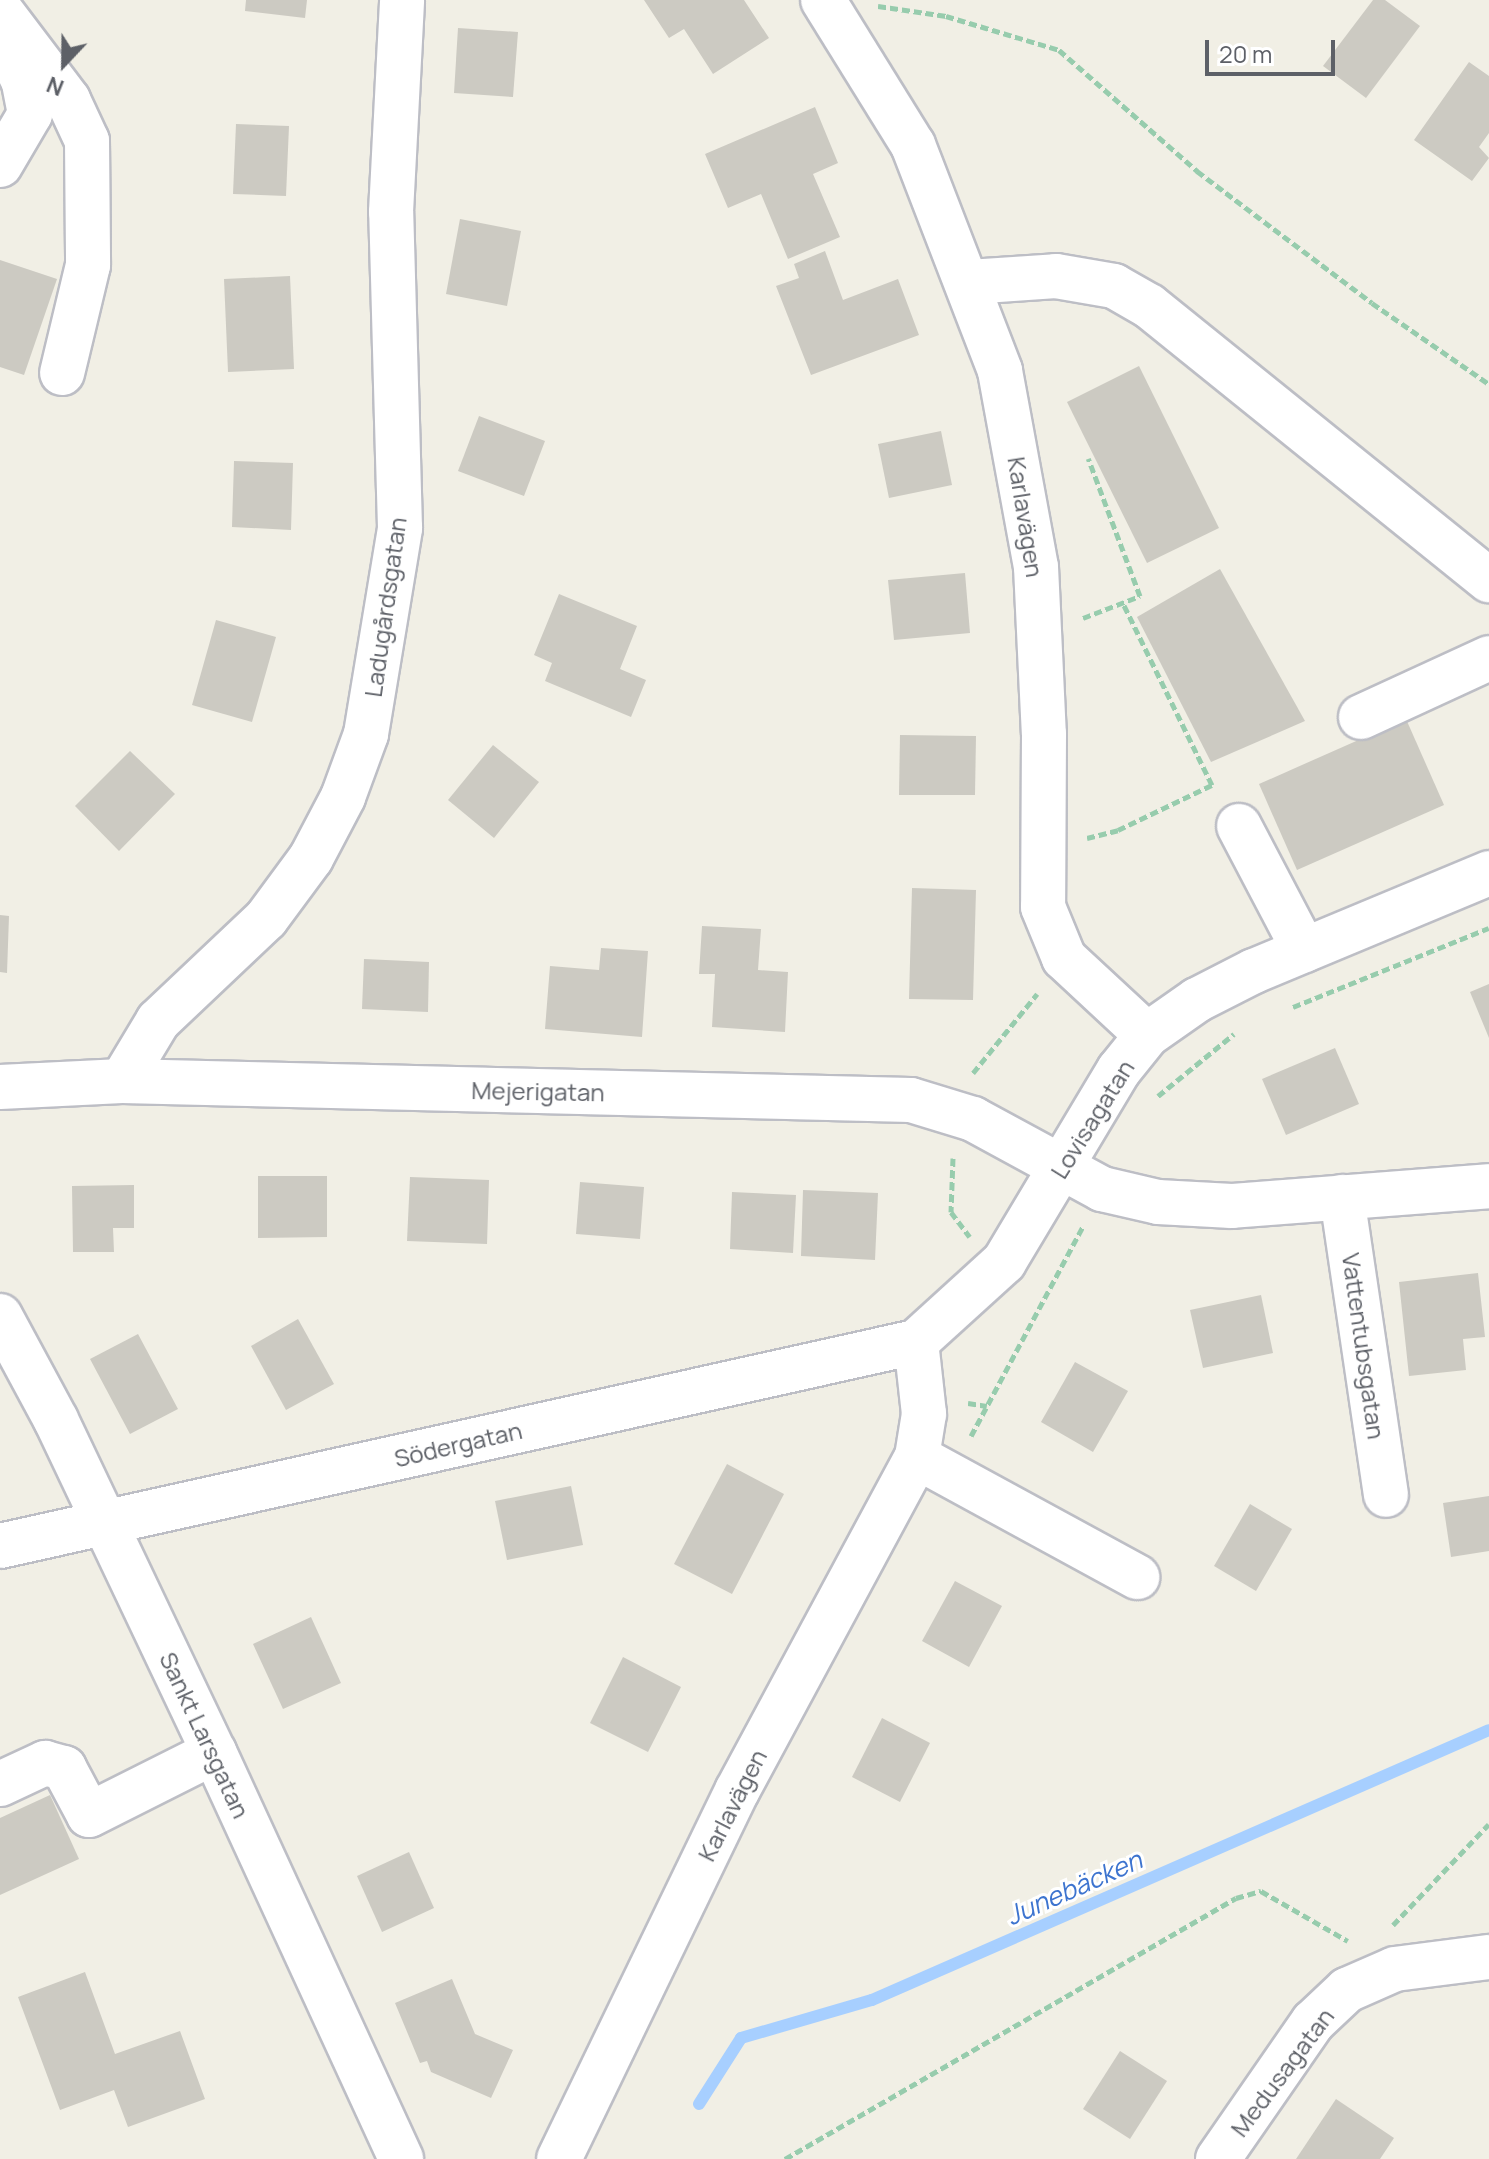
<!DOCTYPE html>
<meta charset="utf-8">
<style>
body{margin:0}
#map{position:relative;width:1489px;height:2159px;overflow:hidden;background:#f1efe5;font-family:Manrope,sans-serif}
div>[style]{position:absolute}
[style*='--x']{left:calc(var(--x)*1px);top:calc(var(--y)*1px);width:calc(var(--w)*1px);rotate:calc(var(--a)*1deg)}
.stream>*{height:12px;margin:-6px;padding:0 6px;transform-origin:6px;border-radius:6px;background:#a7cfff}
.building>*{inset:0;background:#cccac2}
.path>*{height:5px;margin-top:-2.5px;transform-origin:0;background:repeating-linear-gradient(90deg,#97ccad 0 8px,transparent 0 12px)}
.roads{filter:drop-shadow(2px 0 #bdbec5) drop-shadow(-2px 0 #bdbec5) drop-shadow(0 2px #bdbec5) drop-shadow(0 -2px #bdbec5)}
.minor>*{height:44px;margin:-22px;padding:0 22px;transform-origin:22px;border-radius:22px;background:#fff}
span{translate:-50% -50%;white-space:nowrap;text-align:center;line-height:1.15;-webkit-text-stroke:6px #fff;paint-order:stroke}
.street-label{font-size:24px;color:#5d6067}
.water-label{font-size:26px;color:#3d74cf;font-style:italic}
.north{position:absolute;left:24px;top:24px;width:80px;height:80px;-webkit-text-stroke:6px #fff;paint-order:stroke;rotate:202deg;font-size:22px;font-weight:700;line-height:32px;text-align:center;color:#5d6067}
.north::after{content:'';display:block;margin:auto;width:28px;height:36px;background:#5d6067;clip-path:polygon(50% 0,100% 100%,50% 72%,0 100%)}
.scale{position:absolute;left:1205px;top:40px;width:130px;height:36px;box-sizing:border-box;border:4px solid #5d6067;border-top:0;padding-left:10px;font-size:24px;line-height:28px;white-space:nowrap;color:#5d6067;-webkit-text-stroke:6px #fff;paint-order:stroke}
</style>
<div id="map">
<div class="stream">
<div style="--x:699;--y:2104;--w:78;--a:-57.5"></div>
<div style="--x:741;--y:2038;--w:136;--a:-16.2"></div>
<div style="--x:872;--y:2000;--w:673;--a:-23.63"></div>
</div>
<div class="building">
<div style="clip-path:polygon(246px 0,307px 0,305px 18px,245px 11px)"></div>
<div style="clip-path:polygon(644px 0,744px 0,769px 38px,713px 74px,684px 29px,669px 38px)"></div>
<div style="clip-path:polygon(1373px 0,1385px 0,1420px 26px,1366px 98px,1323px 66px)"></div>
<div style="clip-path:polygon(458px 28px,518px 32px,513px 97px,454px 93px)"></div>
<div style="clip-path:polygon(1469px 62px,1489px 76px,1489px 133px,1479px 147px,1489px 158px,1472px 181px,1414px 140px)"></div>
<div style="clip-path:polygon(815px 107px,838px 163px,813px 174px,840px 237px,788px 259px,761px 194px,728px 208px,705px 154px)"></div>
<div style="clip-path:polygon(236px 124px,289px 126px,286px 196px,233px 194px)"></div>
<div style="clip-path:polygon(460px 219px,521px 231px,507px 306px,446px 294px)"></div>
<div style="clip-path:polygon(825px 251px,843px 300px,898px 279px,919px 335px,811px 375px,776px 286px,799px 278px,794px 264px)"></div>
<div style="clip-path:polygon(0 260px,57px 279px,24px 375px,0 367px)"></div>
<div style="clip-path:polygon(290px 276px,294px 369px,228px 372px,224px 279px)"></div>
<div style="clip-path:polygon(1139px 366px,1219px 528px,1147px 563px,1067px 402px)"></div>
<div style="clip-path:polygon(479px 416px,545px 441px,524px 496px,458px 471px)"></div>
<div style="clip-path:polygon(941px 431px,952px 485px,889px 498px,878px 444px)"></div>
<div style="clip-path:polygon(234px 461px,293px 463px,291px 530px,232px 527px)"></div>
<div style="clip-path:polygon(1220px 569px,1305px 721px,1211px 762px,1137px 617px)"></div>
<div style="clip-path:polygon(965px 573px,970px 633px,894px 640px,888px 580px)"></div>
<div style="clip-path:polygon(559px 594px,637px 626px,620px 669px,646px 680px,631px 717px,545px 681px,552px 663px,534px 655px)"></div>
<div style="clip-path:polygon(216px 620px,276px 637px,252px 722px,192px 705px)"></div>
<div style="clip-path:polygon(1406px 719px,1444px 805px,1297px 870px,1259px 784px)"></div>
<div style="clip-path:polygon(900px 735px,976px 736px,975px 795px,899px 795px)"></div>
<div style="clip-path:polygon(493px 745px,539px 782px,494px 838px,448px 800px)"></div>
<div style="clip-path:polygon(130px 751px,175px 794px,119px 851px,75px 806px)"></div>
<div style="clip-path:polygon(912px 888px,976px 890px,973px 1000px,909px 999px)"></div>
<div style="clip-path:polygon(0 915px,9px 916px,7px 973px,0 972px)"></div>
<div style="clip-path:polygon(702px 926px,761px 929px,758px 970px,788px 972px,785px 1032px,712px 1027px,715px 974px,699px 974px)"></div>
<div style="clip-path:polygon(601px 948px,648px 951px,642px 1037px,545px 1029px,550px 966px,599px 970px)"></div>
<div style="clip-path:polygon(364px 959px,429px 962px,428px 1012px,362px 1009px)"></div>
<div style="clip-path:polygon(1489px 984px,1489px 1038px,1470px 992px)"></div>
<div style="clip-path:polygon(1335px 1048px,1359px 1104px,1286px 1135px,1262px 1079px)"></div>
<div style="clip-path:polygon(258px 1176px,327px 1176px,327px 1237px,258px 1238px)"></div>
<div style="clip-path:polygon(410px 1177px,489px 1180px,487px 1244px,407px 1241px)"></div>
<div style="clip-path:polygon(580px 1182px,644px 1187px,640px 1239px,576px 1234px)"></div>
<div style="clip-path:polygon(134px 1185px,134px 1228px,113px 1228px,114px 1252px,73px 1252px,72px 1186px)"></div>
<div style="clip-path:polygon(803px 1190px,878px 1193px,875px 1260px,801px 1256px)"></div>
<div style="clip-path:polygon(732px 1192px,796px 1195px,793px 1253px,730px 1249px)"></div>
<div style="clip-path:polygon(1478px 1273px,1485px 1337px,1463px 1339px,1466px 1370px,1409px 1376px,1399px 1282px)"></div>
<div style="clip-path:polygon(1261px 1295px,1273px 1353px,1203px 1368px,1190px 1310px)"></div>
<div style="clip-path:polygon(298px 1319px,334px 1384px,286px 1410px,251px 1346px)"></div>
<div style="clip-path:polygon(138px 1334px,178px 1409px,130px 1434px,90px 1359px)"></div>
<div style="clip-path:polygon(1075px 1362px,1128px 1391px,1093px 1452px,1041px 1422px)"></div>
<div style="clip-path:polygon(727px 1464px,784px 1494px,732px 1594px,674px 1564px)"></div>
<div style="clip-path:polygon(571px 1486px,583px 1545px,507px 1560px,495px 1501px)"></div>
<div style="clip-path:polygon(1489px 1496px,1489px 1551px,1451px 1557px,1443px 1503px)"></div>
<div style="clip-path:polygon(1250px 1504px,1292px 1529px,1256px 1591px,1214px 1566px)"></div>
<div style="clip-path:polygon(955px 1581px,1002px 1606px,969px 1667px,922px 1641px)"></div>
<div style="clip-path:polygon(311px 1617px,341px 1683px,283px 1709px,253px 1644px)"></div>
<div style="clip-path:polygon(623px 1657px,681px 1687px,648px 1752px,590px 1723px)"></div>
<div style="clip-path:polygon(882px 1718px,930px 1743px,900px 1802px,852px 1777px)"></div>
<div style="clip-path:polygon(50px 1795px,79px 1859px,0 1895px,0 1818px)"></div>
<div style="clip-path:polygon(409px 1852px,434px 1908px,382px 1932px,357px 1876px)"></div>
<div style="clip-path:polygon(85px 1972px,115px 2054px,180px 2031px,205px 2099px,128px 2127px,114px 2090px,60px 2110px,18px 1997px)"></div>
<div style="clip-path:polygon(452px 1979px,475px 2034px,513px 2050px,491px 2098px,431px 2072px,427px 2061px,420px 2063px,395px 2003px)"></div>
<div style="clip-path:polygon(1120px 2051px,1167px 2081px,1130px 2139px,1083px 2109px)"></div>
<div style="clip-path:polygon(1336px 2099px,1394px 2138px,1380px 2159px,1296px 2159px)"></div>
</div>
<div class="path">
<div style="--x:878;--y:6;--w:69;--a:8.4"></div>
<div style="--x:946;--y:16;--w:118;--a:16.7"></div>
<div style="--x:1059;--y:50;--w:184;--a:41.2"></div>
<div style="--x:1197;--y:171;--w:219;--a:37"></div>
<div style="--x:1372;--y:303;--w:142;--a:34.7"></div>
<div style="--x:1083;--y:618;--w:61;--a:-21.1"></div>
<div style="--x:1140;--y:596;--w:147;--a:-110.6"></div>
<div style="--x:1087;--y:838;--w:32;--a:-14"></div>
<div style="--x:1118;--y:830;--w:104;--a:-25.6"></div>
<div style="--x:1212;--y:785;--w:203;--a:-116.1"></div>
<div style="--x:1293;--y:1007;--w:211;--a:-22"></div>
<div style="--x:973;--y:1073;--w:102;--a:-51"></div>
<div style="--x:1158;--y:1096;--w:98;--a:-39.2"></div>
<div style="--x:953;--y:1158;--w:54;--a:92.1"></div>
<div style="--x:951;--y:1212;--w:31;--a:53"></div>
<div style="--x:968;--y:1403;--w:19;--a:9"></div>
<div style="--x:971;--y:1436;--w:238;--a:-61.9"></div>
<div style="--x:1393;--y:1925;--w:139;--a:-46.5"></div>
<div style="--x:785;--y:2159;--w:521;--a:-30.06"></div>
<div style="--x:1236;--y:1898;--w:26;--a:-16"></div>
<div style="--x:1261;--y:1891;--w:100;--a:29.9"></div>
</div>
<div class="roads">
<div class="minor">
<div style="--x:823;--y:0;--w:171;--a:58.2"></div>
<div style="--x:913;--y:145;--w:242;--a:68.9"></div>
<div style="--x:1000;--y:371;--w:199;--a:79.6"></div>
<div style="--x:1036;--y:567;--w:167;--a:87.3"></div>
<div style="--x:1044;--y:734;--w:173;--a:90.3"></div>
<div style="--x:1043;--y:907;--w:55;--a:67.6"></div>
<div style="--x:1064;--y:958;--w:113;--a:42.9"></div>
<div style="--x:0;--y:10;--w:113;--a:52.9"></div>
<div style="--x:68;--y:100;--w:45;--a:65.1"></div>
<div style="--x:87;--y:141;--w:124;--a:89.5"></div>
<div style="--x:88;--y:265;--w:111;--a:103.5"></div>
<div style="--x:0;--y:165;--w:59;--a:-59.5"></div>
<div style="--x:30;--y:114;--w:33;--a:-101"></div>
<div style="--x:24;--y:82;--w:48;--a:-116"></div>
<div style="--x:969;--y:282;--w:87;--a:-3.9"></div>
<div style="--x:1056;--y:276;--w:59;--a:9.8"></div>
<div style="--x:1114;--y:286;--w:40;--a:29.7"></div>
<div style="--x:1149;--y:306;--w:437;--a:38.9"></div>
<div style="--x:1361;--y:717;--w:141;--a:-24.7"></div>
<div style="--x:1239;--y:826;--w:140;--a:62.3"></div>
<div style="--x:122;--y:1081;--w:70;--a:-59"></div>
<div style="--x:158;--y:1021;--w:149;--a:-43.4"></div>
<div style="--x:266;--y:919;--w:76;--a:-53.6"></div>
<div style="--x:311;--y:858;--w:69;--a:-62.3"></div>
<div style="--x:343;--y:797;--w:67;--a:-69.9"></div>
<div style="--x:366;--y:734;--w:209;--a:-80.6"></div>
<div style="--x:400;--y:528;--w:316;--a:-91.6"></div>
<div style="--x:391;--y:212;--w:212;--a:-87"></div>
<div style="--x:0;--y:1087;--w:122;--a:-2.8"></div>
<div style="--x:122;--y:1081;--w:789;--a:1.38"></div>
<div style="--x:911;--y:1100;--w:65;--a:17"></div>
<div style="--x:973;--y:1119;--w:147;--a:28.5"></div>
<div style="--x:1102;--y:1189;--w:57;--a:13.1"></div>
<div style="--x:1158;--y:1202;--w:74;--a:3.1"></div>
<div style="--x:1232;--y:1206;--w:258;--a:-4.4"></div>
<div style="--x:1342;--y:1197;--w:301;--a:81.6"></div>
<div style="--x:0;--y:1316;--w:118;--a:61.7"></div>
<div style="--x:56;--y:1420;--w:368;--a:64.6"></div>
<div style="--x:214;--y:1752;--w:448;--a:65.3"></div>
<div style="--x:917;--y:1457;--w:251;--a:28.6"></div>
<div style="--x:0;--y:1546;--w:938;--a:-12.56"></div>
<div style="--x:916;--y:1342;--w:119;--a:-42.3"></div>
<div style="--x:1004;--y:1262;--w:224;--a:-59.1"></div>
<div style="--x:1119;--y:1070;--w:45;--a:-51.3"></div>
<div style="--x:1147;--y:1035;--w:61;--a:-35"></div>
<div style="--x:1197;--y:1000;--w:64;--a:-27"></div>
<div style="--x:1254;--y:971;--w:255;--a:-22.6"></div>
<div style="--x:0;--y:1784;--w:50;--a:-25"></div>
<div style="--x:45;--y:1763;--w:20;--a:15"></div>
<div style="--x:64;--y:1768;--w:53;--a:62"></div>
<div style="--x:89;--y:1815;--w:140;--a:-26.7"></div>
<div style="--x:559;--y:2159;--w:409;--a:-64.2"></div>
<div style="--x:737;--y:1791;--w:379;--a:-61.7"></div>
<div style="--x:917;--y:1457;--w:44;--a:-80.8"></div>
<div style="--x:924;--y:1414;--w:72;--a:-96.3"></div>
<div style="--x:1218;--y:2159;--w:167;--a:-55.3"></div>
<div style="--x:1313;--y:2022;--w:47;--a:-43.3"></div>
<div style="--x:1347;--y:1990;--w:52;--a:-23.6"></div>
<div style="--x:1395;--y:1969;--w:95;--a:-7.3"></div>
</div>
</div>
<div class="street-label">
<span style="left:1026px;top:517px;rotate:81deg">Karlavägen</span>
<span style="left:385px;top:607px;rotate:-82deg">Ladugårdsgatan</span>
<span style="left:538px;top:1091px;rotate:1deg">Mejerigatan</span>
<span style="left:1092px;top:1119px;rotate:-58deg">Lovisagatan</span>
<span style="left:1364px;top:1346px;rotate:82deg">Vattentubsgatan</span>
<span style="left:458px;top:1444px;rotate:-13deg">Södergatan</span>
<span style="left:205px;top:1735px;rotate:65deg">Sankt Larsgatan</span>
<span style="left:732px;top:1805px;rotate:-63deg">Karlavägen</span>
<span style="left:1282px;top:2072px;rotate:-53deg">Medusagatan</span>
</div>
<div class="water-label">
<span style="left:1074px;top:1888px;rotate:-24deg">Junebäcken</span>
</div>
<div class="north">N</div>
<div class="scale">20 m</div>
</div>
